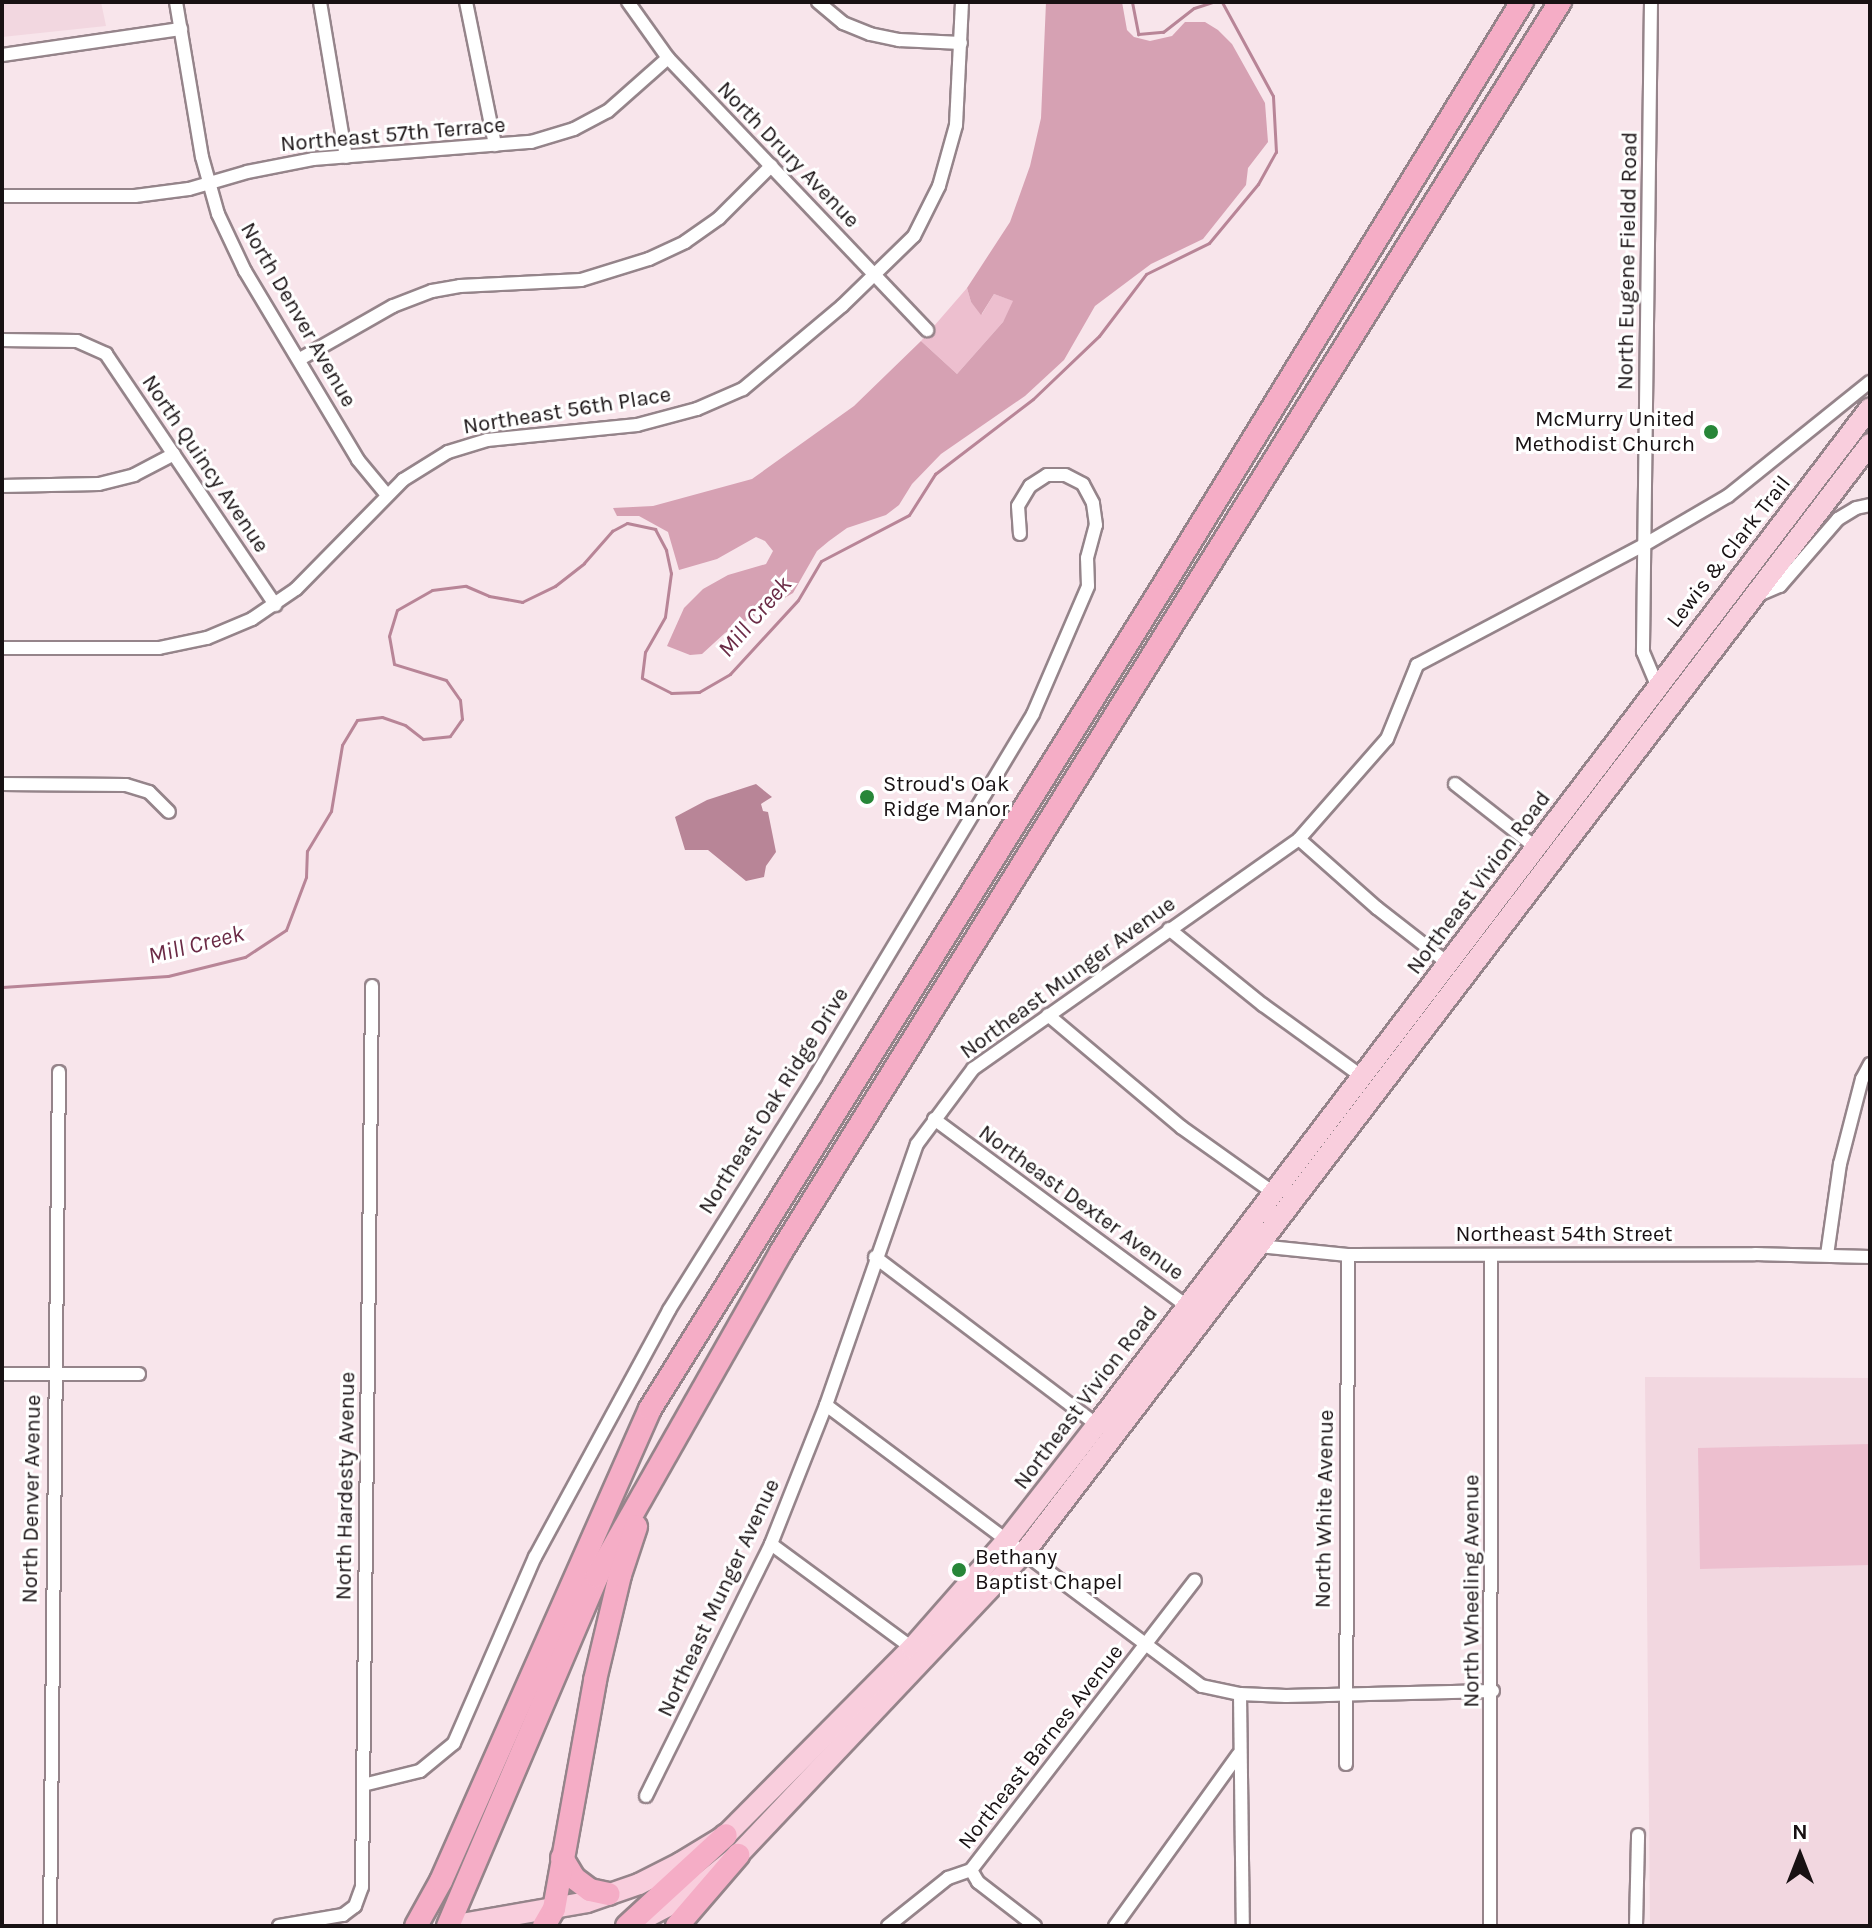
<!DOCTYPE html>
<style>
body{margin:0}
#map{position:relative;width:1872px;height:1928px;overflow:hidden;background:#f8e5eb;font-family:Karla,sans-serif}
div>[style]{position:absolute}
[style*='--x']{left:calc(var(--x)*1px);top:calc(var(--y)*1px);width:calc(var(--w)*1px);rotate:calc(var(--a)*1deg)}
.built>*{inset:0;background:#f2d7e0}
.green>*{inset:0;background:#edbfcf}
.forest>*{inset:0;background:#d6a1b3}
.water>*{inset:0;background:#b88597}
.stream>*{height:3px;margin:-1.5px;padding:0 1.5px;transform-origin:1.5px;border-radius:1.5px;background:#b88597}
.roads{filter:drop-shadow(2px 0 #95848a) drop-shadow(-2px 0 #95848a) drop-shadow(0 2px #95848a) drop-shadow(0 -2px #95848a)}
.street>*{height:12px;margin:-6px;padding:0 6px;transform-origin:6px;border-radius:6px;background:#fff}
.primary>*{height:20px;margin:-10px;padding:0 10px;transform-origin:10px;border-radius:10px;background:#f9cedd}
.highway>*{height:22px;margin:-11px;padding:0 11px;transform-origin:11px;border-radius:11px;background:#f5adc6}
.dots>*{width:22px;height:22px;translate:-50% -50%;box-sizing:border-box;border:4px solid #fff;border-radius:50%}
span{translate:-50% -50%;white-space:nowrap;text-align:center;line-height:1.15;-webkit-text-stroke:6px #fff;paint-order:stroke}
.street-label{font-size:22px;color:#181113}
.poi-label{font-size:22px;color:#181113}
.right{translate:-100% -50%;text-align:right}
.left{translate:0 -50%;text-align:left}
.water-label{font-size:24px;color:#6a2a45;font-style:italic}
.frame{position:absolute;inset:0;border:4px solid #181113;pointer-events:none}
.north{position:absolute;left:1760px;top:1816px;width:80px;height:80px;-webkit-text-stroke:6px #fff;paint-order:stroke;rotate:0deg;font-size:22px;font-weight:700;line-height:32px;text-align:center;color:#181113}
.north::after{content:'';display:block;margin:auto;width:28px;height:36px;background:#181113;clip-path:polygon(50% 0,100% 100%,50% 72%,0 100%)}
</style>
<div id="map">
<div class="built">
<div style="clip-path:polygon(2px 2px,101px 2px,106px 26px,2px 37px)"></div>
<div style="clip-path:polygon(1645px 1377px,1870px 1378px,1870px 1926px,1650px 1926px)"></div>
</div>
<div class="green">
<div style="clip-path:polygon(967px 288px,971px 302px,982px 314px,994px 294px,1014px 301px,1003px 322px,957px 374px,921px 341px)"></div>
<div style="clip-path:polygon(1870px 1444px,1870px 1565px,1700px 1569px,1698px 1448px)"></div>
</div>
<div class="forest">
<div style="clip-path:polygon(1046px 2px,1122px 2px,1127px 30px,1134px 37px,1150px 41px,1172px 36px,1185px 22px,1205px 22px,1218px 30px,1232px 44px,1265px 103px,1268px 142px,1248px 168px,1246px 185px,1203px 239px,1151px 264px,1095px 306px,1064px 360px,1025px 396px,941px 454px,912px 484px,899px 505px,886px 515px,847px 528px,829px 541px,817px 551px,793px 593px,725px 633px,702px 654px,690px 655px,667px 646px,684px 608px,703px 589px,728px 575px,766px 564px,773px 551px,765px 541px,756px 537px,717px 559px,679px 570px,668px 532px,639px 516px,617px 516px,613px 508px,653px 506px,752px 479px,854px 406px,921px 341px,957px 374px,1003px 322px,1013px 301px,994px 294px,981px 315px,971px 302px,967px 288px,1010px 222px,1030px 166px,1041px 118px)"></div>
</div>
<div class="water">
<div style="clip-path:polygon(756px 784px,772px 797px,761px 804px,763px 811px,768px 812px,776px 852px,766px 866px,764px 877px,746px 881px,708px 850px,685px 850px,675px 817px,707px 800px)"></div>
</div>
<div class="stream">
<div style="--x:1132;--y:2;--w:33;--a:79"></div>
<div style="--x:1138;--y:34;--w:25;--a:-5"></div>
<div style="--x:1163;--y:32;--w:39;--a:-38"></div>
<div style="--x:1194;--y:8;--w:20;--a:-18"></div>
<div style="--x:2;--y:987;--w:166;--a:-3.8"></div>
<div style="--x:168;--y:976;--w:79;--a:-13.9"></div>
<div style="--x:245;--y:957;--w:49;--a:-33.4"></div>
<div style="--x:286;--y:930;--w:57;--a:-69.3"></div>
<div style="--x:306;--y:877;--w:26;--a:-88"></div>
<div style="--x:307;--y:851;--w:47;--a:-59"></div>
<div style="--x:331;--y:811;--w:67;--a:-80.5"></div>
<div style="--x:342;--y:745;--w:29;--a:-59"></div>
<div style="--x:357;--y:720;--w:25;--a:-7"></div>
<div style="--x:382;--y:717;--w:24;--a:19"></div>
<div style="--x:405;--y:725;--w:23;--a:38"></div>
<div style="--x:423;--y:739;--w:27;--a:-6"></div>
<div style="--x:450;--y:736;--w:21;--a:-55"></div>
<div style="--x:462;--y:719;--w:19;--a:-96"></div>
<div style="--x:460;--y:700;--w:24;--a:-125"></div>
<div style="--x:446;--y:680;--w:54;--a:-162.9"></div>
<div style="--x:394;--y:664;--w:28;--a:-100"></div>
<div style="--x:389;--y:636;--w:27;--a:-73"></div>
<div style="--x:397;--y:610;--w:40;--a:-29.7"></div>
<div style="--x:432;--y:590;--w:34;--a:-7"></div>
<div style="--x:466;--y:586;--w:25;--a:23"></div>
<div style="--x:489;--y:596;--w:34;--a:10"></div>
<div style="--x:522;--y:602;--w:37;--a:-26"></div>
<div style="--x:555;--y:586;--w:37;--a:-38"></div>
<div style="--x:584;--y:563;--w:43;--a:-48.8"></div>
<div style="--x:612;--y:531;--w:17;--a:-28"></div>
<div style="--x:627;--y:523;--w:29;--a:12"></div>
<div style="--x:655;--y:529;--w:24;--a:62"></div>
<div style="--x:666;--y:550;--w:24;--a:78"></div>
<div style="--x:671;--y:573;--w:44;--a:97.8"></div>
<div style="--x:665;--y:617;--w:40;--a:119.7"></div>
<div style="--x:645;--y:652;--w:26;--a:97"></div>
<div style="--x:642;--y:678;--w:33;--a:27"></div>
<div style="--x:671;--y:693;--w:28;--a:-2"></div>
<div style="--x:699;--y:692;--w:36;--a:-30"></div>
<div style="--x:730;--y:674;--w:100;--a:-47.4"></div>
<div style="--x:798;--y:600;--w:45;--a:-59.5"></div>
<div style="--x:821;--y:561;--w:99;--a:-27.6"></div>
<div style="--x:909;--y:515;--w:49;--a:-57.6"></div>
<div style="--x:935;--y:474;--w:123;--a:-37.4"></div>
<div style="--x:1033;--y:399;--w:91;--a:-43.7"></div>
<div style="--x:1099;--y:336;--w:78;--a:-52.8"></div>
<div style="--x:1146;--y:274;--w:70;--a:-26.2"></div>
<div style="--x:1209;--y:243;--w:77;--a:-50.3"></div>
<div style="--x:1258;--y:184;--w:37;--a:-61"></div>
<div style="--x:1276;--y:152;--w:56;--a:-93.1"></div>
<div style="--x:1273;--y:96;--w:107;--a:-118.5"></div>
</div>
<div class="roads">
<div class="street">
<div style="--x:176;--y:2;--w:157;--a:80.5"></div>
<div style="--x:202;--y:157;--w:59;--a:74.3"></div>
<div style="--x:218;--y:214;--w:63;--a:64.7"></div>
<div style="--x:245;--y:271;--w:220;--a:59.1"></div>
<div style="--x:358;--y:460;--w:45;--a:50.4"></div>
<div style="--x:320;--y:2;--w:157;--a:80.5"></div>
<div style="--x:466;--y:2;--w:146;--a:78.5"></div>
<div style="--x:628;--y:2;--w:69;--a:54.5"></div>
<div style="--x:668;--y:58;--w:376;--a:46.4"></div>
<div style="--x:818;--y:2;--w:33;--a:40"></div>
<div style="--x:843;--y:23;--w:29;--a:22"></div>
<div style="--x:870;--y:34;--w:30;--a:12"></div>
<div style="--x:899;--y:40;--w:62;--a:2.8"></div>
<div style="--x:1651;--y:2;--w:650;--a:90.71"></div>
<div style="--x:1643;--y:652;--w:41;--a:67.2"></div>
<div style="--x:2;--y:55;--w:181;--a:-8.3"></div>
<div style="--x:2;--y:196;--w:133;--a:0"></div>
<div style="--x:135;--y:196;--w:54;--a:-7.4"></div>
<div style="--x:189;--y:189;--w:60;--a:-16.3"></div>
<div style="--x:247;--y:172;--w:67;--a:-11.1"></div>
<div style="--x:313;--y:159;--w:219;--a:-4.5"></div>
<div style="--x:531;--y:142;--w:45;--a:-16.8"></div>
<div style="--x:574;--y:129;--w:38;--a:-28"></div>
<div style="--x:608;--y:111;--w:80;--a:-41.5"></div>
<div style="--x:2;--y:340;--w:75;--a:0.8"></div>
<div style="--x:77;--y:341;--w:32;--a:24"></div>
<div style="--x:106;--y:354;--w:303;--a:56"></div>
<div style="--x:300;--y:359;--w:107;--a:-29.7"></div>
<div style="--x:393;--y:306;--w:42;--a:-21"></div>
<div style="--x:432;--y:291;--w:28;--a:-10"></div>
<div style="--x:460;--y:286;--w:121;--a:-2.8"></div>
<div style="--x:581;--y:280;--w:71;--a:-17.2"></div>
<div style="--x:649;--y:259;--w:40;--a:-25"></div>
<div style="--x:685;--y:242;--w:42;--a:-35.2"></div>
<div style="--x:719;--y:218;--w:74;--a:-45"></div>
<div style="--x:2;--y:486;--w:97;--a:-1.2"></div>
<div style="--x:99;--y:484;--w:36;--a:-14"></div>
<div style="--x:134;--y:475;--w:45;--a:-27.7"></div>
<div style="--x:1756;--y:596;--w:26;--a:-23"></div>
<div style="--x:1780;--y:586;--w:89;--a:-49.1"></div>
<div style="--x:1838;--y:519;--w:21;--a:-31"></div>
<div style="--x:1856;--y:508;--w:14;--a:-12"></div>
<div style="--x:2;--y:648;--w:157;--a:0"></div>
<div style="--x:159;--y:648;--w:49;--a:-11.8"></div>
<div style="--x:207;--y:638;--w:49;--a:-22.9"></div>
<div style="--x:252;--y:619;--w:53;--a:-34.3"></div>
<div style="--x:296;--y:589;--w:153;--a:-45.5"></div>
<div style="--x:403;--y:480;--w:53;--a:-31.9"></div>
<div style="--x:448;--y:452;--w:41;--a:-17.1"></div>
<div style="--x:487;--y:440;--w:151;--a:-5.7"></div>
<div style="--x:637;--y:425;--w:62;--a:-14.9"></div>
<div style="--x:697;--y:409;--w:50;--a:-23.5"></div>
<div style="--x:743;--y:389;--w:129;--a:-40"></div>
<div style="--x:842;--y:306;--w:100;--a:-44.2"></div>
<div style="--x:914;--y:236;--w:56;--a:-63.4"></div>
<div style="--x:939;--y:186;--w:63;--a:-74.4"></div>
<div style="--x:956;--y:125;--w:123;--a:-87.2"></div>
<div style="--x:2;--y:784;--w:124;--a:0.5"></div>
<div style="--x:126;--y:785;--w:24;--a:17"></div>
<div style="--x:149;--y:792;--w:28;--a:45"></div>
<div style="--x:1455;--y:784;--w:105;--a:38.1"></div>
<div style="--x:1299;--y:839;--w:104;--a:41.5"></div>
<div style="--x:1377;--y:908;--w:91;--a:37.9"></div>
<div style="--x:1169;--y:929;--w:121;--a:39"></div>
<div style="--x:1263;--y:1005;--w:121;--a:35.9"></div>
<div style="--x:1048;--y:1015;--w:174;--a:40.1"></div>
<div style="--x:1181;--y:1127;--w:114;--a:35.4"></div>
<div style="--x:934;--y:1119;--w:321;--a:36.5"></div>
<div style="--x:1259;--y:1246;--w:89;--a:5.8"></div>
<div style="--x:1348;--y:1255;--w:407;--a:-0.1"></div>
<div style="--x:1755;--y:1254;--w:115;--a:1.5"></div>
<div style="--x:1827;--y:1255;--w:92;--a:-81.9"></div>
<div style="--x:1840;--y:1164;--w:88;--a:-75.5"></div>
<div style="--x:1862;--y:1079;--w:17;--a:-62"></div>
<div style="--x:875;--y:1257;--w:278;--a:37.1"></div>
<div style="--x:2;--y:1374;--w:137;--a:0"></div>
<div style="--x:826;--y:1405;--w:469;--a:36.8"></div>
<div style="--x:1202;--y:1686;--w:39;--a:12"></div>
<div style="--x:1240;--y:1694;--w:46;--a:2.5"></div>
<div style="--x:1286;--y:1696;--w:207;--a:-1.4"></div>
<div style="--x:771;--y:1544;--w:175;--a:36.4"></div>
<div style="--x:1240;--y:1694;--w:232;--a:89.3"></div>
<div style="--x:1346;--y:1764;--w:509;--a:-89.77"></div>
<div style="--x:363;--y:1785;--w:59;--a:-13.8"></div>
<div style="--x:420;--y:1771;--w:44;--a:-39.5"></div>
<div style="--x:454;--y:1743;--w:203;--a:-66.5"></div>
<div style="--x:535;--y:1557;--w:281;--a:-61.5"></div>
<div style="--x:669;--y:1310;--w:275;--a:-57.9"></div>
<div style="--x:815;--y:1077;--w:423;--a:-59"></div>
<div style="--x:1033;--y:714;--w:139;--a:-66.7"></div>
<div style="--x:1088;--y:586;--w:28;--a:-92"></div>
<div style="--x:1087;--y:558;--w:34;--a:-75"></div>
<div style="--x:1096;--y:525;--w:22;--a:-98"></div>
<div style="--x:1093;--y:503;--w:21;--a:-118"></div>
<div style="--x:1083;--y:484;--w:20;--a:-153"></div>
<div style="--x:1065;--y:475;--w:18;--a:180"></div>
<div style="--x:1047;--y:475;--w:20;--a:147"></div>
<div style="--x:1030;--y:486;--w:23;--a:121"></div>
<div style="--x:1018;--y:506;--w:28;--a:86"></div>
<div style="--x:646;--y:1796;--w:281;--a:-63.6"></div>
<div style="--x:771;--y:1544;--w:149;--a:-68.4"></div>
<div style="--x:826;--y:1405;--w:276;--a:-70.8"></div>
<div style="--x:917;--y:1144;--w:94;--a:-53.3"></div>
<div style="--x:973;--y:1069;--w:399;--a:-35.2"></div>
<div style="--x:1299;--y:839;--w:133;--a:-48.7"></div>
<div style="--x:1387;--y:739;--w:80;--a:-67.9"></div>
<div style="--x:1417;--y:665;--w:257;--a:-27.9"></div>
<div style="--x:1644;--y:545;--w:97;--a:-30.3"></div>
<div style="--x:1728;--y:496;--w:182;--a:-38.8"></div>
<div style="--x:971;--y:1870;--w:14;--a:60"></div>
<div style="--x:978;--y:1882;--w:72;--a:37.7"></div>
<div style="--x:50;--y:1926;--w:854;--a:-89.4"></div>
<div style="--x:279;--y:1926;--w:65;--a:-9.8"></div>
<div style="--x:343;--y:1915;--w:15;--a:-37"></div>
<div style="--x:355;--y:1906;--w:20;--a:-70"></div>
<div style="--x:362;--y:1887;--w:901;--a:-89.36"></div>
<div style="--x:888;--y:1926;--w:77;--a:-38.7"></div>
<div style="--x:948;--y:1878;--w:24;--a:-19"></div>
<div style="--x:971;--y:1870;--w:366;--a:-52.3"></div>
<div style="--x:1115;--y:1926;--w:211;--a:-54.3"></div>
<div style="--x:1490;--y:1926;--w:670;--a:-89.91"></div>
<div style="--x:1636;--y:1926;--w:91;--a:-88.7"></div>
</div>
<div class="primary">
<div style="--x:450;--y:1926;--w:139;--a:-9.9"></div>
<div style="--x:587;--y:1902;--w:55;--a:-19.1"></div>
<div style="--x:639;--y:1884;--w:46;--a:-27.1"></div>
<div style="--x:680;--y:1863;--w:54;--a:-31.3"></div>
<div style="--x:726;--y:1835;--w:264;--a:-45.2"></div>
<div style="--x:912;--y:1648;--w:144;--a:-48.7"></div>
<div style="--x:1007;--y:1540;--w:146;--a:-52"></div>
<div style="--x:1097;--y:1425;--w:1277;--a:-52.76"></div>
<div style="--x:630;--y:1926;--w:67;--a:-27.7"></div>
<div style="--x:689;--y:1895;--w:63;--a:-39.2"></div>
<div style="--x:738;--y:1855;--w:416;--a:-46.6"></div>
<div style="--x:1024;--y:1553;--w:1395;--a:-52.66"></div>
</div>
<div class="highway">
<div style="--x:562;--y:1858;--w:23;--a:59"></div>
<div style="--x:574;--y:1878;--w:20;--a:37"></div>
<div style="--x:590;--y:1890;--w:19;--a:12"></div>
<div style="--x:416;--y:1926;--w:51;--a:-60.9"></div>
<div style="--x:441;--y:1881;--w:516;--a:-66.12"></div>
<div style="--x:650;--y:1409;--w:979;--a:-58.06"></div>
<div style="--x:1168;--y:578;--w:676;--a:-58.43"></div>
<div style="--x:448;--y:1926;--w:380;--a:-66.9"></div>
<div style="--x:597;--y:1576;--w:373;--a:-60.4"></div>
<div style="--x:781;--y:1252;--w:1473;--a:-58.07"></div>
<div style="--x:544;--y:1926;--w:20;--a:-60"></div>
<div style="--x:554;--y:1909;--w:233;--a:-79.8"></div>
<div style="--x:595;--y:1680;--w:108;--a:-76.6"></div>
<div style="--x:620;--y:1575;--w:51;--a:-71.6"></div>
<div style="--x:627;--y:1926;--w:134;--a:-42.6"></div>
<div style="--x:677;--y:1926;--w:94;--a:-49.3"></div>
</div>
</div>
<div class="dots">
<div style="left:1711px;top:432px;background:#278638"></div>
<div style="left:867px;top:797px;background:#278638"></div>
<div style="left:959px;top:1570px;background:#278638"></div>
</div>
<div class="street-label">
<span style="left:393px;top:135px;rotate:-5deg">Northeast 57th Terrace</span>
<span style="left:788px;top:155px;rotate:46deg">North Drury Avenue</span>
<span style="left:1628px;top:261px;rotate:-89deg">North Eugene Fieldd Road</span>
<span style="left:298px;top:315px;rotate:60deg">North Denver Avenue</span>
<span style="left:567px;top:411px;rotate:-9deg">Northeast 56th Place</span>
<span style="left:205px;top:464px;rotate:56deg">North Quincy Avenue</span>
<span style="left:1729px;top:552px;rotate:-52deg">Lewis &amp; Clark Trail</span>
<span style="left:1479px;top:883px;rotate:-53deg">Northeast Vivion Road</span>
<span style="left:1068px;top:978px;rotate:-36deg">Northeast Munger Avenue</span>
<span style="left:774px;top:1101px;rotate:-58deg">Northeast Oak Ridge Drive</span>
<span style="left:1081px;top:1203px;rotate:36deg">Northeast Dexter Avenue</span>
<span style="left:1564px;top:1235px">Northeast 54th Street</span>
<span style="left:1086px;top:1398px;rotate:-53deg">Northeast Vivion Road</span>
<span style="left:346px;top:1486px;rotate:-89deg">North Hardesty Avenue</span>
<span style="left:32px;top:1499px;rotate:-89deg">North Denver Avenue</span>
<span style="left:1325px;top:1509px;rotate:-89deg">North White Avenue</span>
<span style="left:1472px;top:1591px;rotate:-90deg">North Wheeling Avenue</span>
<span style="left:719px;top:1598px;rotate:-65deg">Northeast Munger Avenue</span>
<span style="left:1041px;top:1747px;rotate:-52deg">Northeast Barnes Avenue</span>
</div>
<div class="poi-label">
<span class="right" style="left:1695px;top:432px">McMurry United<br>Methodist Church</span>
<span class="left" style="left:883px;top:797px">Stroud's Oak<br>Ridge Manor</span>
<span class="left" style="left:975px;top:1570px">Bethany<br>Baptist Chapel</span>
</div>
<div class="water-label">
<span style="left:755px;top:617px;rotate:-49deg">Mill Creek</span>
<span style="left:196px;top:945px;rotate:-14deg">Mill Creek</span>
</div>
<div class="frame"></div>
<div class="north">N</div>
</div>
